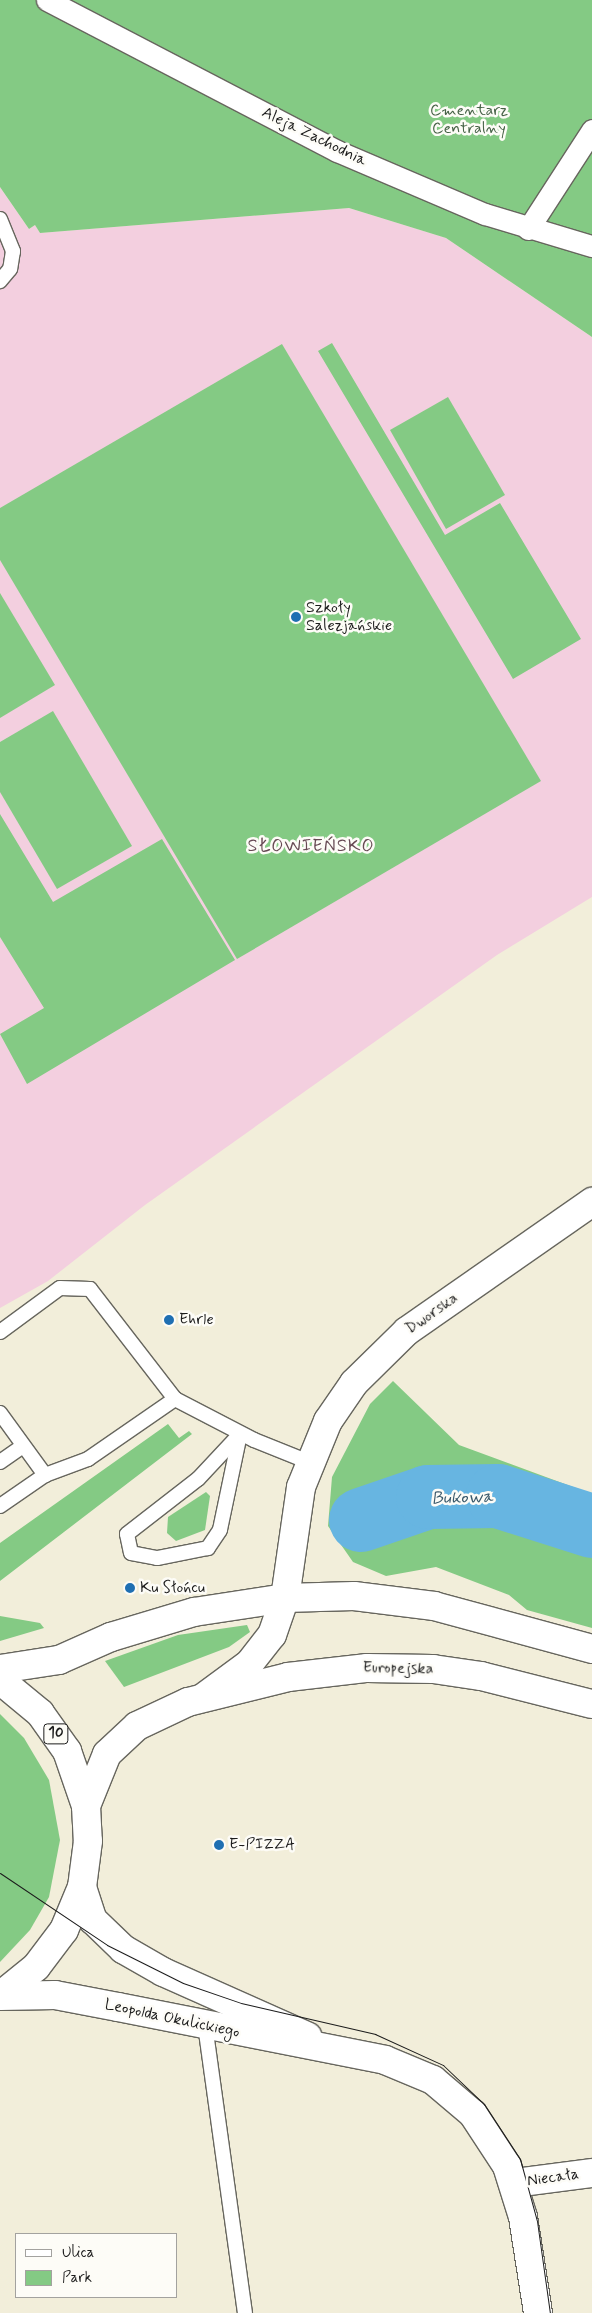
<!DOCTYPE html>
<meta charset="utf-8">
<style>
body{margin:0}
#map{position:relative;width:592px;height:2313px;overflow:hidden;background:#f2eeda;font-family:Mynerve,sans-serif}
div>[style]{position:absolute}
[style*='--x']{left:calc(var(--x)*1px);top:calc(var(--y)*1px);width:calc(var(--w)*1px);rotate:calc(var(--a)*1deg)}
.built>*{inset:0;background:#f3cfdf}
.green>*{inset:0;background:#84ca84}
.river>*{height:64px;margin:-32px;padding:0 32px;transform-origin:32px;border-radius:32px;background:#67b5e1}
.roads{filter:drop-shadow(1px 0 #67665e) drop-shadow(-1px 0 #67665e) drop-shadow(0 1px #67665e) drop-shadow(0 -1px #67665e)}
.service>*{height:14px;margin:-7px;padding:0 7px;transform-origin:7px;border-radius:7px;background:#fff}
.pedestrian>*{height:21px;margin:-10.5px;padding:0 10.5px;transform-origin:10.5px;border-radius:10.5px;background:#fff}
.minor>*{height:28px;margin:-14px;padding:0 14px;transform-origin:14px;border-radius:14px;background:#fff}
.tertiary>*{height:28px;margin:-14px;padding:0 14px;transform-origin:14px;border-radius:14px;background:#fff}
.secondary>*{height:28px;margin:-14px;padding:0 14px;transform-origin:14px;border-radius:14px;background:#fff}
.primary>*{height:28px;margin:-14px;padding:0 14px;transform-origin:14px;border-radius:14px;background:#fff}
.tram>*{height:1px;margin:-0.5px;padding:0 0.5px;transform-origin:0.5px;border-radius:0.5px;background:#1c1c1c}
.dots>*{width:14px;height:14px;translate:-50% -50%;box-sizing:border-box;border:2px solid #fdfcf7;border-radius:50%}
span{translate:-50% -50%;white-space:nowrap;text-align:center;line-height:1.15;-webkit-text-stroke:5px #fdfcf7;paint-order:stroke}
.shield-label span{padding:1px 4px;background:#fdfcf7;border:1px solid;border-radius:4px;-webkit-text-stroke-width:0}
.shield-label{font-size:15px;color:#1c1c1c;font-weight:700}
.park-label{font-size:16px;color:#466246}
.street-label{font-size:16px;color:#1c1c1c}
.poi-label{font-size:16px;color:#1c1c1c}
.left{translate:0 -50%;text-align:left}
.neighbourhood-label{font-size:18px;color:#664953;letter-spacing:1px}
.water-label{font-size:18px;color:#3a596b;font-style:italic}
.legend{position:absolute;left:15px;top:2233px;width:162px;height:65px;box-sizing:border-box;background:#fdfcf7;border:1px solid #a3a29f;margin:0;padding:6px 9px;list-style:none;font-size:15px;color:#1c1c1c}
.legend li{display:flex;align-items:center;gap:10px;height:25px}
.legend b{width:25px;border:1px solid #a3a29f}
</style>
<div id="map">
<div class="built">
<div style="clip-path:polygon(0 187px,29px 229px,35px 225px,40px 233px,349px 208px,446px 238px,592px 337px,592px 897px,497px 955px,145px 1205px,48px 1281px,0 1308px)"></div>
</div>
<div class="green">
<div style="clip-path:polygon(0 0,592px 0,592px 337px,446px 238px,349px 208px,40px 233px,35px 225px,29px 229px,0 187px)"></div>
<div style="clip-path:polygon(332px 343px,445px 535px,500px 503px,581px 639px,513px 679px,318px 351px)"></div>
<div style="clip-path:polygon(282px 344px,541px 781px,237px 959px,0 560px,0 508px)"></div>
<div style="clip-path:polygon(448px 397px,505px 495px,446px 529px,390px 430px)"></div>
<div style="clip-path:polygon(0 593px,55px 685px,0 718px)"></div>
<div style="clip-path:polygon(53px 711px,132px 846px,57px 889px,0 792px,0 742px)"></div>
<div style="clip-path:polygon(0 814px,53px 902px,162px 839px,235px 960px,27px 1084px,0 1034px,44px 1008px,0 937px)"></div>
<div style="clip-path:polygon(393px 1381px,459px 1445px,592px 1494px,592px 1628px,527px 1610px,509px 1595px,436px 1567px,386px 1576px,353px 1562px,328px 1526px,332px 1477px,370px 1404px)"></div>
<div style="clip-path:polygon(168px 1424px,179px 1438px,189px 1431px,192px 1434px,0 1581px,0 1543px)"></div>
<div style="clip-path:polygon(206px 1492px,210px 1496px,205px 1530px,176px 1541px,167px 1533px,168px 1517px)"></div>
<div style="clip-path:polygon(0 1616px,40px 1623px,44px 1628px,0 1641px)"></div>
<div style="clip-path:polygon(247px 1625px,250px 1632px,229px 1647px,124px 1687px,105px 1661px,178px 1635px)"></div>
<div style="clip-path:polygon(0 1714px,24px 1738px,49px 1780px,60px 1840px,49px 1897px,30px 1930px,0 1962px)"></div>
</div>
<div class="river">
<div style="--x:361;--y:1520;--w:71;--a:-18.9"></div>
<div style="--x:428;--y:1497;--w:70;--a:-0.8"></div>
<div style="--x:498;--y:1496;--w:99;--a:17.7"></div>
</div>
<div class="roads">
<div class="service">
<div style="--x:0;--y:219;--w:35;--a:68"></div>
<div style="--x:13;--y:251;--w:18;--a:99"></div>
<div style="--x:10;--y:269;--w:16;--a:130"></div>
<div style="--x:0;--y:1332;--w:74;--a:-36.3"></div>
<div style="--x:60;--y:1288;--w:30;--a:2"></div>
<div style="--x:90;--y:1289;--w:139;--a:52.3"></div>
<div style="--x:0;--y:1413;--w:77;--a:54"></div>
<div style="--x:45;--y:1475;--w:46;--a:-20.4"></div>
<div style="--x:88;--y:1459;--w:106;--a:-34.6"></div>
<div style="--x:175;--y:1399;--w:89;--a:27.4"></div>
<div style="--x:254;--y:1440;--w:59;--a:21.8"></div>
<div style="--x:240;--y:1434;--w:98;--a:101.8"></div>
<div style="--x:220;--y:1530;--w:22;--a:124"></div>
<div style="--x:208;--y:1548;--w:52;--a:168.9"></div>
<div style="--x:157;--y:1558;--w:26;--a:-169"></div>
<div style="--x:131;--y:1553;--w:19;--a:-102"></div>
<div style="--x:127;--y:1534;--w:90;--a:-37.8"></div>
<div style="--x:198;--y:1479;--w:62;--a:-47"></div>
<div style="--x:0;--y:1462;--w:28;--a:-35"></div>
<div style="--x:0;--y:1506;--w:55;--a:-34.6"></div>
<div style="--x:205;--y:2025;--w:291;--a:82.1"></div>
</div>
<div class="pedestrian">
<div style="--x:47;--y:0;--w:327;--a:27.5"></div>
<div style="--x:337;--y:151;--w:161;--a:23.1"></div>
<div style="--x:485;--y:214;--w:112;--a:16.7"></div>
<div style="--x:528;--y:229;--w:118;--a:-57.1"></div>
</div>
<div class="minor">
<div style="--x:204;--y:1697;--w:56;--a:-36.3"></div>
<div style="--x:249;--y:1664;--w:37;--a:-52"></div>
<div style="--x:272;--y:1635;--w:39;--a:-71"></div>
<div style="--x:285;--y:1598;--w:112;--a:-81.8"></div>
<div style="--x:301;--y:1487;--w:71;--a:-67.8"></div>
<div style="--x:328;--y:1421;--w:46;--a:-55.6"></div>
<div style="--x:354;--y:1383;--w:74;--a:-44.5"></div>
<div style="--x:407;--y:1331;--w:226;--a:-34.9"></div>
<div style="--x:514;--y:2183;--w:79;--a:-7.3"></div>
</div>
<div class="tertiary">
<div style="--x:82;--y:1887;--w:35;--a:72"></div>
<div style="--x:93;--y:1920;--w:42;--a:44"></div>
<div style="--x:123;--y:1949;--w:46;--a:29.9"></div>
<div style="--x:163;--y:1972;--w:158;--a:24"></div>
<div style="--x:0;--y:1996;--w:55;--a:-1"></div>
<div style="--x:55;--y:1995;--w:64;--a:10.8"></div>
<div style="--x:118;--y:2007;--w:272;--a:11.2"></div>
<div style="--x:385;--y:2060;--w:52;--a:22.6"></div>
<div style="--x:433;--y:2080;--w:52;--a:40.4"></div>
<div style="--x:473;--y:2114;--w:62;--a:56.8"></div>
<div style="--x:507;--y:2166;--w:53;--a:72.6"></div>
<div style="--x:523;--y:2217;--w:97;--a:81.1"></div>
</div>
<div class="secondary">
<div style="--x:0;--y:1669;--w:60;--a:-8.7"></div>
<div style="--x:59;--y:1660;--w:57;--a:-23.9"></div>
<div style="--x:111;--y:1637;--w:87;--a:-16.8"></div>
<div style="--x:194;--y:1612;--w:92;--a:-8.7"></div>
<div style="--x:285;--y:1598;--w:69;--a:-1.7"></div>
<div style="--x:354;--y:1596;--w:81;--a:7.1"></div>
<div style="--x:434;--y:1606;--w:164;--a:15.2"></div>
<div style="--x:86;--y:1806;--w:56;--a:-68"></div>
<div style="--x:107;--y:1754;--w:41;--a:-43"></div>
<div style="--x:137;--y:1726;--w:56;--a:-25.2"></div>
<div style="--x:188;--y:1702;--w:103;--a:-14"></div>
<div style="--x:288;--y:1677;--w:80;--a:-6.5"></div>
<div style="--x:367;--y:1668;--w:66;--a:0.9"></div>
<div style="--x:433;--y:1669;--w:49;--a:8.3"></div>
<div style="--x:481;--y:1676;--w:114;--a:14.2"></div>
</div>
<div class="primary">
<div style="--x:0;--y:1680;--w:52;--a:39.5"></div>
<div style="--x:40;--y:1713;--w:47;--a:54.6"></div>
<div style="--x:67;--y:1751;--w:58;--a:70.9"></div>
<div style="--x:86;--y:1806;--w:35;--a:87"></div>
<div style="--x:88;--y:1841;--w:46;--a:97.4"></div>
<div style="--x:82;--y:1887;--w:47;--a:112.7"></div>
<div style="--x:64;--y:1930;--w:46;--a:127.1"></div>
<div style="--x:36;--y:1967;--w:46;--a:141.1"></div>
</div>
</div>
<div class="tram">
<div style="--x:0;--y:1873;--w:129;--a:33.9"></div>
<div style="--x:107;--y:1945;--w:85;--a:26.6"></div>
<div style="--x:183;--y:1983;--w:61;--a:19"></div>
<div style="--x:241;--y:2003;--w:138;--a:13"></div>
<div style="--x:375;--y:2034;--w:75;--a:24.5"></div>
<div style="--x:443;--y:2065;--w:57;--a:43.6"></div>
<div style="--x:484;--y:2104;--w:66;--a:56.8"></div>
<div style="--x:520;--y:2159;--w:64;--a:74.7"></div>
<div style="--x:537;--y:2221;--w:93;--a:82"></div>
</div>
<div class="dots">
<div style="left:296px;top:617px;background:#1f6fb2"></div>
<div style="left:169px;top:1320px;background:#1f6fb2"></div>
<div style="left:130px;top:1588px;background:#1f6fb2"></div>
<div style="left:219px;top:1845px;background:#1f6fb2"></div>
</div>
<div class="shield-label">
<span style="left:56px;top:1734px">10</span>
</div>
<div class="park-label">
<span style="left:469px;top:120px">Cmentarz<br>Centralny</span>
</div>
<div class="street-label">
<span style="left:314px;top:137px;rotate:26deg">Aleja Zachodnia</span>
<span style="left:432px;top:1314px;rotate:-35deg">Dworska</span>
<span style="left:398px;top:1669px;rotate:1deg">Europejska</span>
<span style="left:172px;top:2019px;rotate:12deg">Leopolda Okulickiego</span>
<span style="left:553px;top:2178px;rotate:-8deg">Niecała</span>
</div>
<div class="poi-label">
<span class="left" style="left:306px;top:617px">Szkoły<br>Salezjańskie</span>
<span class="left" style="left:179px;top:1320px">Ehrle</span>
<span class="left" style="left:140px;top:1588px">Ku Słońcu</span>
<span class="left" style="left:229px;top:1845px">E-PIZZA</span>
</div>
<div class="neighbourhood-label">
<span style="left:311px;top:846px">SŁOWIEŃSKO</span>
</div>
<div class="water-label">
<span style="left:462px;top:1498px;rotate:-2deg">Bukowa</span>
</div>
<ul class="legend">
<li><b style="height:6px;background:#fff"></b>Ulica</li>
<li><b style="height:14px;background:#84ca84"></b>Park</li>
</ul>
</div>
